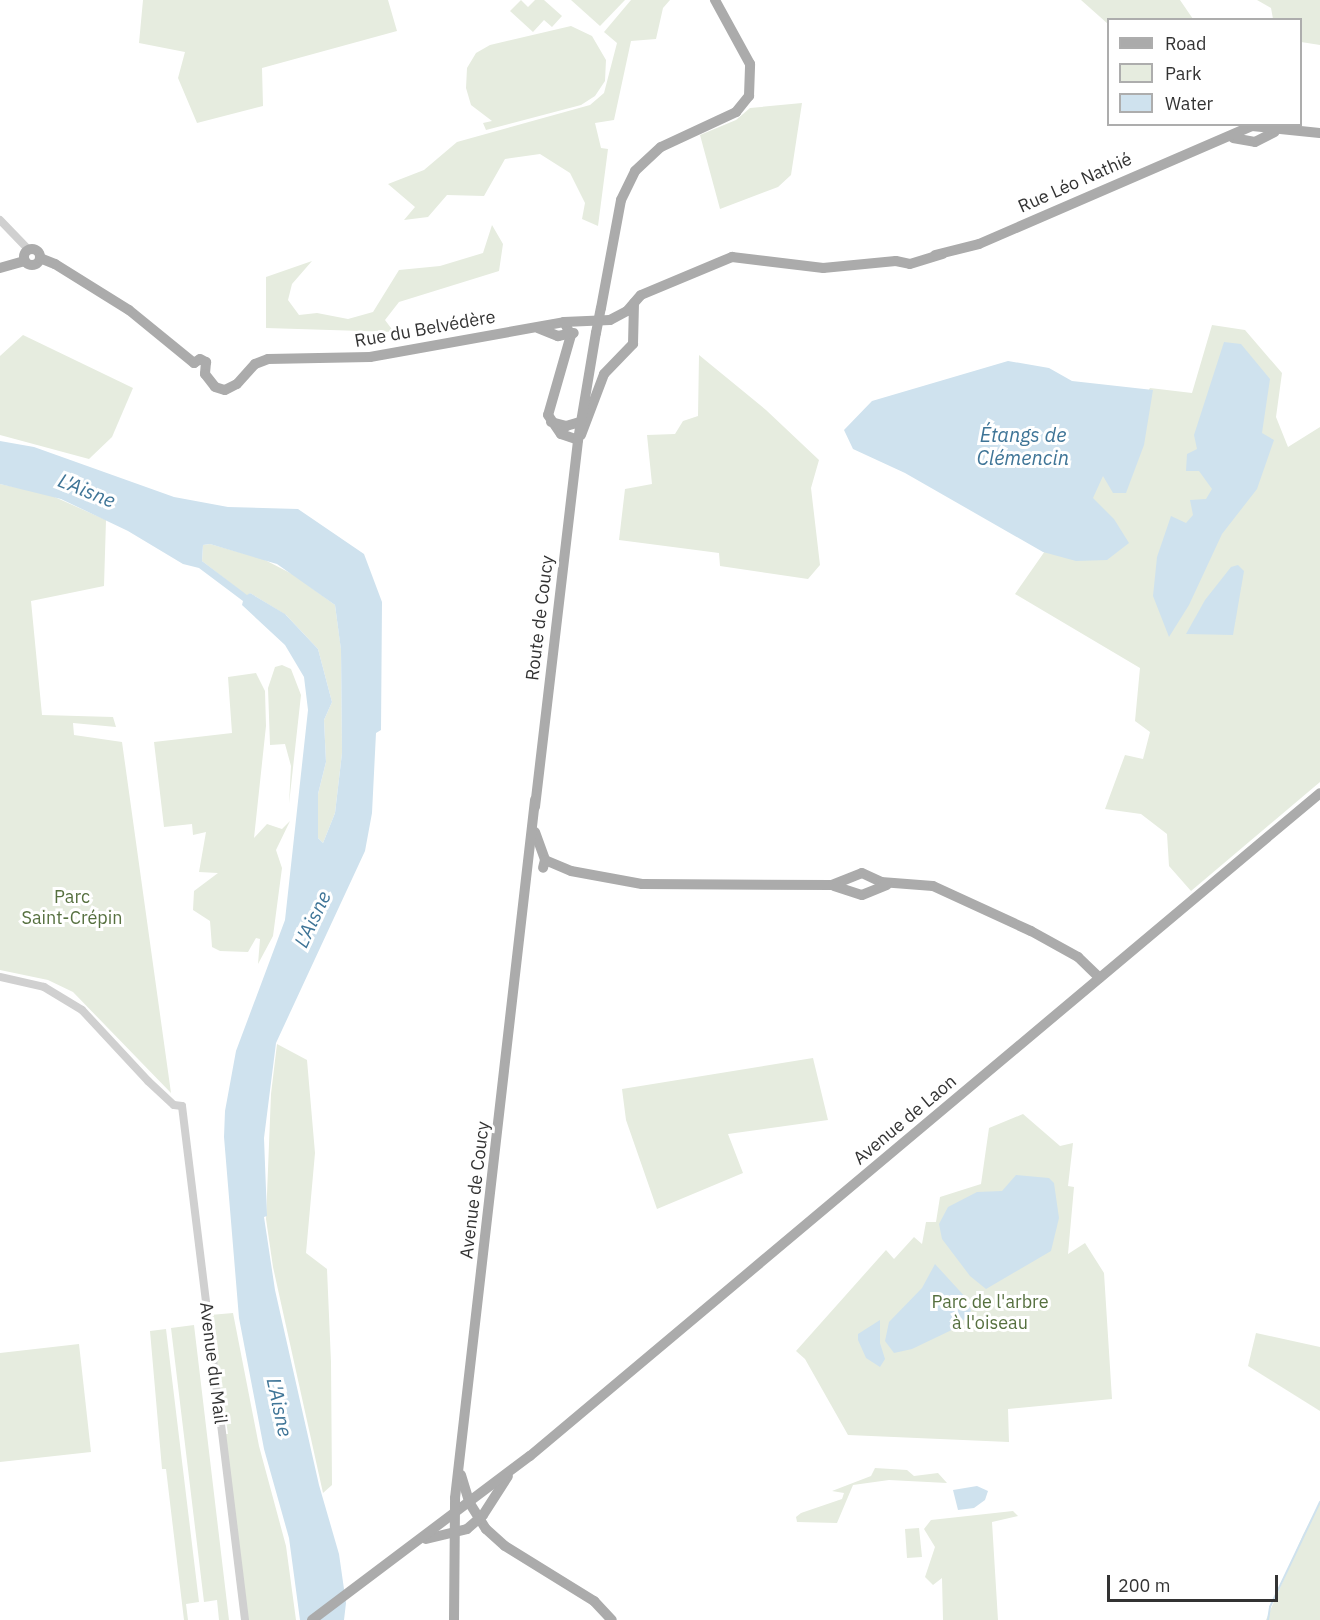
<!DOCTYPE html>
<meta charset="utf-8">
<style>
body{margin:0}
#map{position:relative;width:1320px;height:1620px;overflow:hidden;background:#fff;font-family:"IBM Plex Sans",sans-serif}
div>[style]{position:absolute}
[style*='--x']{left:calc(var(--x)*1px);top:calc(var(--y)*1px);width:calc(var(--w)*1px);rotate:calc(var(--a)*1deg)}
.green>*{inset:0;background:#e6ecdf}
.water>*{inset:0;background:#cfe2ee}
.stream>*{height:1.5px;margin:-0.75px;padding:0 0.75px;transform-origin:0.75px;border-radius:0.75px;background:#cfe2ee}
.minor>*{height:8px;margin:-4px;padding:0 4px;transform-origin:4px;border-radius:4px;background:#d0d0d0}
.major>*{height:10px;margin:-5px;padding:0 5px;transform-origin:5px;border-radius:5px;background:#ababab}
.major>.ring{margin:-5px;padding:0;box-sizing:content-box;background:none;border:10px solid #ababab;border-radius:50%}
.major-bridge>*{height:10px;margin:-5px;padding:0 5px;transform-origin:5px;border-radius:5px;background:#ababab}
span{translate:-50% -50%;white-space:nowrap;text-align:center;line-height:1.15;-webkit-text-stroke:6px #fff;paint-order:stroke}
.street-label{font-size:18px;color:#333}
.park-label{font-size:18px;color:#56703f}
.water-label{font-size:20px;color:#3f7597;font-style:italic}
.legend{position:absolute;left:1107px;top:18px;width:195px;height:108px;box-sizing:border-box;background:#fff;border:2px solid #adadad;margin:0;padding:8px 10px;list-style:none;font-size:18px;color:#333}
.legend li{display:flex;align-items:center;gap:12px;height:30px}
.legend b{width:30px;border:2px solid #adadad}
.scale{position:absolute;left:1107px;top:1575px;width:171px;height:27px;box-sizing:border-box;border:3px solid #333;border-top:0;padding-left:8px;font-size:18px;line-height:21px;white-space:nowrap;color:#333;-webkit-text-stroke:4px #fff;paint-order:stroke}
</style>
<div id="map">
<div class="green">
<div style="clip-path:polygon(143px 0,388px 0,397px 31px,262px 68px,263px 106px,197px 123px,178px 78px,185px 52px,139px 43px)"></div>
<div style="clip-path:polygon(521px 0,528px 7px,535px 0,544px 0,562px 16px,552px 27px,544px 20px,533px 32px,510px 11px)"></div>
<div style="clip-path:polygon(571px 0,625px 0,600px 26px)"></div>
<div style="clip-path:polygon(631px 0,670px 0,663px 8px,656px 39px,631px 41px,614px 120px,595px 123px,601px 148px,608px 149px,598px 226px,582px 219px,585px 203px,570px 173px,540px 154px,505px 159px,484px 196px,447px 195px,428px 217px,404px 220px,415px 207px,388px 184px,424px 170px,457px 142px,590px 105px,604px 93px,617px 43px,604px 32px)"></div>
<div style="clip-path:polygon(1081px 0,1180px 0,1193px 19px,1108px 20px,1108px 24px)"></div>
<div style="clip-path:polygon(1257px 0,1320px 0,1320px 45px,1301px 42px,1300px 20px,1273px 19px,1271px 8px)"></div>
<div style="clip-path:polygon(571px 26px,592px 36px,606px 60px,605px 81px,595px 96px,581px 105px,486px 130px,483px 123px,492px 121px,471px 105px,466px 88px,467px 68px,476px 53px,490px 45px)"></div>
<div style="clip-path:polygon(802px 103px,791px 175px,778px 187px,720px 209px,700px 135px,736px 120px,750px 108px)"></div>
<div style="clip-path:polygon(492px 225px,503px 244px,499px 271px,399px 302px,385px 320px,394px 332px,266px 328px,266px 277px,312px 261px,292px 284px,288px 300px,299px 315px,317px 313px,348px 319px,373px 312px,399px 270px,440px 266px,483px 253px)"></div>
<div style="clip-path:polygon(1212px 325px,1245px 330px,1282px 373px,1276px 417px,1288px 447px,1320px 427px,1320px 782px,1191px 891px,1169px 866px,1167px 834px,1141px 814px,1105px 809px,1125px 755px,1143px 759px,1150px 732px,1135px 721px,1140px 668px,1015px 594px,1082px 498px,1150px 388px,1192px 393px)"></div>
<div style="clip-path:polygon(23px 335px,133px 388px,112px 437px,89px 459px,0 435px,0 356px)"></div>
<div style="clip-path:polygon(699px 355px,766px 410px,819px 460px,811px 488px,820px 565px,808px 579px,720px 566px,719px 553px,619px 540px,625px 489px,652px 484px,647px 435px,675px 434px,683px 421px,698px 416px)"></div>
<div style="clip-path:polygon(0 484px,48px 494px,106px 520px,104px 586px,31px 601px,42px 715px,113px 717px,116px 727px,73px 723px,74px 735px,122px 742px,171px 1093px,73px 992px,48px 980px,0 970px)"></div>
<div style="clip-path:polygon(210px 544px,263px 559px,294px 575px,335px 605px,341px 649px,342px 753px,335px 813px,323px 843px,318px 838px,318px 794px,326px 762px,324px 720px,332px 702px,318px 649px,286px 615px,250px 593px,247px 596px,202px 561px,203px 545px)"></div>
<div style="clip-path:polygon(282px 665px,291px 669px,301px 695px,289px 804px,291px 766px,285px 744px,270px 745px,268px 688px,275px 667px)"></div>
<div style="clip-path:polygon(256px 673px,265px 691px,266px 726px,254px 838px,267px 824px,282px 829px,290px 821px,276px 850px,282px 868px,273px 936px,258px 964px,260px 939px,256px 938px,248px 952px,220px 951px,212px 947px,210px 921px,193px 910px,194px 891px,218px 873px,199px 872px,206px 832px,193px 835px,192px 824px,164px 827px,154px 742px,232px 733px,228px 677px)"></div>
<div style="clip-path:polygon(277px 1044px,307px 1060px,315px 1153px,306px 1253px,327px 1269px,331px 1362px,332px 1485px,323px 1493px,273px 1267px,266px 1219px,271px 1094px)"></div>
<div style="clip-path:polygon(813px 1058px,828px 1120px,728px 1134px,743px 1173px,657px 1209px,626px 1120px,622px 1089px)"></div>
<div style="clip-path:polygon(1023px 1114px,1060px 1146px,1073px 1143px,1068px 1186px,1074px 1187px,1068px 1254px,1085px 1243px,1104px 1273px,1112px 1399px,1008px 1409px,1009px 1442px,848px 1435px,805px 1359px,796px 1351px,886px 1250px,894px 1259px,914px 1237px,922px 1244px,926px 1222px,936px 1222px,940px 1197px,981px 1184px,989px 1128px)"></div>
<div style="clip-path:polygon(233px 1313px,259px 1446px,286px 1546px,296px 1620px,247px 1620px,225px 1434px,228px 1434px,210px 1315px)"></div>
<div style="clip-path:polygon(194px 1325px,229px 1620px,219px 1620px,217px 1600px,204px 1602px,171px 1328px)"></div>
<div style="clip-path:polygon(166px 1329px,199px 1602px,186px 1604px,188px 1620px,184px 1620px,166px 1469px,162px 1469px,150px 1331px)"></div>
<div style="clip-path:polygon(1256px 1333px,1320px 1347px,1320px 1411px,1248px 1366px)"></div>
<div style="clip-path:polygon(79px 1344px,91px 1452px,0 1462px,0 1353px)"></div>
<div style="clip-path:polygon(875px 1468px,907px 1470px,914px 1476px,938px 1473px,947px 1483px,889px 1480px,853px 1485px,837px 1523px,797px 1522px,796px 1517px,801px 1513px,842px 1499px,844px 1493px,832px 1491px,871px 1476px)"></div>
<div style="clip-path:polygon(1320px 1502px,1320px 1620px,1266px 1620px,1303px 1535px)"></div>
<div style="clip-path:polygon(1013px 1511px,1018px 1516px,992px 1522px,998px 1620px,943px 1620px,942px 1578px,933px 1585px,925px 1577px,935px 1547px,924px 1529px,931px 1520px)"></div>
<div style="clip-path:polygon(919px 1528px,922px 1557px,907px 1558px,905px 1529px)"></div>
</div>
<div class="water">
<div style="clip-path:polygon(1224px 342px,1241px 344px,1270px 379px,1262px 433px,1274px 440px,1257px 489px,1222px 534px,1189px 605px,1169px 637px,1153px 596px,1157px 557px,1171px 516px,1186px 523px,1193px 515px,1190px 500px,1206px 499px,1212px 489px,1199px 471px,1186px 471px,1187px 454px,1197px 449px,1194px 435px)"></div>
<div style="clip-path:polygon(1008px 361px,1049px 368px,1072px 381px,1153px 390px,1144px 445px,1126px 493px,1113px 493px,1103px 476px,1093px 498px,1114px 519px,1129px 543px,1107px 560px,1076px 561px,1043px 552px,905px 473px,853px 449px,844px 430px,872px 401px)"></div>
<div style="clip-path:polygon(evenodd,0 441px,34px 447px,174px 497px,228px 507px,298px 509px,364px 554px,382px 602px,381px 730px,376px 733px,372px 813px,365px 851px,276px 1043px,264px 1138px,267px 1216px,264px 1217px,275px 1290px,319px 1485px,339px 1554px,346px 1603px,344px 1620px,300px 1620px,289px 1538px,264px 1449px,239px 1318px,224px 1137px,225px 1111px,236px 1051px,285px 920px,308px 710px,304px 677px,285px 645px,242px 605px,243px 601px,199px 568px,183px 564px,128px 531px,61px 499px,0 484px,0 441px,210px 544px,277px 564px,335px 605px,341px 650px,342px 753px,335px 813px,323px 843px,318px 838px,318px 794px,326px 762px,324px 720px,332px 702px,318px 649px,285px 614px,250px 593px,247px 595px,202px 561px,203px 545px,210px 544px)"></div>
<div style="clip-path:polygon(1238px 565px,1244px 571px,1233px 635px,1186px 634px,1205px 600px,1231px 567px)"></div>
<div style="clip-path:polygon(1016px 1175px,1049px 1178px,1054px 1183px,1059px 1218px,1051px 1251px,986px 1289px,970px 1276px,942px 1239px,939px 1224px,948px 1207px,977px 1192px,1002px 1191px)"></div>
<div style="clip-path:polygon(935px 1264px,968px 1300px,971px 1311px,958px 1327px,912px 1349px,894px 1353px,885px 1341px,889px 1322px,922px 1288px)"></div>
<div style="clip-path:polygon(880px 1320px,880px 1343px,885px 1359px,880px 1367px,866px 1358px,858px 1340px,858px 1334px)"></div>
<div style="clip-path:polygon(977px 1486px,988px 1491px,985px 1500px,974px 1508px,958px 1510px,953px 1490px)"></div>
</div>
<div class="stream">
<div style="--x:1268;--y:1620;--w:13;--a:-81"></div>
<div style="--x:1270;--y:1607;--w:116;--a:-64.5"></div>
</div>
<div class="minor">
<div style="--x:0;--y:220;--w:42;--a:46"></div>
<div style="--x:0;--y:977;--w:45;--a:12.8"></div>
<div style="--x:44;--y:987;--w:44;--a:31.2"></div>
<div style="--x:82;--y:1010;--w:97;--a:47.1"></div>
<div style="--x:148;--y:1081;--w:35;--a:43"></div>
<div style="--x:174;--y:1105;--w:8;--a:7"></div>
<div style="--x:182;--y:1106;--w:518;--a:83.01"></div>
</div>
<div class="major">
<div style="--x:1233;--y:138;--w:22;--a:10"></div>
<div style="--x:1255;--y:142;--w:22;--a:-27"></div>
<div class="ring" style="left:24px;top:249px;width:6px;height:6px"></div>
<div style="--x:935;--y:255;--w:45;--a:-14"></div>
<div style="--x:979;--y:244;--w:297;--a:-23.4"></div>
<div style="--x:1252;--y:126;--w:68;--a:5.9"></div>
<div style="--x:40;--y:258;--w:16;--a:22"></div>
<div style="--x:55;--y:264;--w:87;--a:31.9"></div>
<div style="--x:129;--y:310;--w:84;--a:39.2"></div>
<div style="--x:0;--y:268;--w:26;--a:-16"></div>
<div style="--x:601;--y:308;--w:110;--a:-79.5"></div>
<div style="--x:621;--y:200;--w:32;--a:-64"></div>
<div style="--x:635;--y:171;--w:35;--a:-43"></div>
<div style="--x:661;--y:147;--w:83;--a:-25"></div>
<div style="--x:736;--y:112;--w:21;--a:-51"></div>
<div style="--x:749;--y:96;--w:32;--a:-88"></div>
<div style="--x:750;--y:64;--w:73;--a:-118.7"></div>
<div style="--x:564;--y:322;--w:15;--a:62"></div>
<div style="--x:571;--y:335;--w:83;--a:106"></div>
<div style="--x:548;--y:415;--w:23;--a:56"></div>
<div style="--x:561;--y:434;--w:18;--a:19"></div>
<div style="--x:538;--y:328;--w:22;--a:22"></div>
<div style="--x:558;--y:336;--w:16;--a:-11"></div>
<div style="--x:194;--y:363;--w:7;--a:-34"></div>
<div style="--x:200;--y:359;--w:7;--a:27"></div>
<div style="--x:206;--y:362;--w:12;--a:95"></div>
<div style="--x:205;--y:374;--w:16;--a:52"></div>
<div style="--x:215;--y:387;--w:10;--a:17"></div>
<div style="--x:225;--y:390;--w:13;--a:-27"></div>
<div style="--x:237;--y:384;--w:27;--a:-48"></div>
<div style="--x:255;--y:364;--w:14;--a:-21"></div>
<div style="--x:268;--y:359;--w:102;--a:-1.1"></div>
<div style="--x:370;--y:357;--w:197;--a:-10.2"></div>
<div style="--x:564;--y:322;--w:46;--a:-2.5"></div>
<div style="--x:610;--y:320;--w:19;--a:-28"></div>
<div style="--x:627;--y:311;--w:21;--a:-49"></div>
<div style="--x:641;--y:295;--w:99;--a:-22.7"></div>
<div style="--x:732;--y:257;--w:92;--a:6.9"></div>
<div style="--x:823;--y:268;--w:73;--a:-5.5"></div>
<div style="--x:896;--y:261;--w:14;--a:12"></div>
<div style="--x:910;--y:264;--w:34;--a:-17"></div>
<div style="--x:551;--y:422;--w:16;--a:15"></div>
<div style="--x:566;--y:426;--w:15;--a:-16"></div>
<div style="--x:581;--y:435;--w:65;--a:-69.3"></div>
<div style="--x:604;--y:374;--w:42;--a:-46"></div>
<div style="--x:633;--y:344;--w:41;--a:-88.6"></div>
<div style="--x:535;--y:807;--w:370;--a:-83.3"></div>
<div style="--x:578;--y:440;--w:109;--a:-80.5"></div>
<div style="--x:535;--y:832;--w:30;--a:70"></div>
<div style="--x:545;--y:860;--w:8;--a:104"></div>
<div style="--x:545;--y:860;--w:28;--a:23"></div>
<div style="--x:571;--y:871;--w:72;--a:10.4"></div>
<div style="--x:642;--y:884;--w:190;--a:0.3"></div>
<div style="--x:832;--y:885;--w:32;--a:-22"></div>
<div style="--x:862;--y:873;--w:21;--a:25"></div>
<div style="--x:881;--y:882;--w:52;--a:4.4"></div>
<div style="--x:933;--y:886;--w:108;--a:24.7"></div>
<div style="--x:1031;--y:931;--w:54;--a:29"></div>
<div style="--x:1078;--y:957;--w:30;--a:44"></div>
<div style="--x:834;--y:886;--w:29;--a:18"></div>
<div style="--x:862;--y:895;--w:27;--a:-22"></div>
<div style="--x:461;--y:1475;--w:28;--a:73"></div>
<div style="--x:469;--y:1502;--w:32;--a:58"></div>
<div style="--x:486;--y:1529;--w:25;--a:42"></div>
<div style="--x:505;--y:1546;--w:105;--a:31.7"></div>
<div style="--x:594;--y:1601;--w:26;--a:47"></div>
<div style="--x:426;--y:1539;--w:42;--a:-13.7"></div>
<div style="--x:467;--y:1529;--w:21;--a:-41"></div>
<div style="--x:483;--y:1515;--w:46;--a:-57.3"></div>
<div style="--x:312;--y:1620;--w:273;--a:-37"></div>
<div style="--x:530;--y:1456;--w:1031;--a:-40"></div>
<div style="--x:454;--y:1620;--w:122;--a:-89.5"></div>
<div style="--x:455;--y:1498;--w:703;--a:-83.46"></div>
</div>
<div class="major-bridge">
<div style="--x:596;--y:333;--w:25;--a:-79"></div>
</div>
<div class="street-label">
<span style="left:1075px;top:183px;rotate:-24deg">Rue Léo Nathié</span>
<span style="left:425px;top:329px;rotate:-10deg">Rue du Belvédère</span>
<span style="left:540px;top:618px;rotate:-83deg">Route de Coucy</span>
<span style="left:905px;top:1120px;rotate:-40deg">Avenue de Laon</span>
<span style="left:475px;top:1190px;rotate:-83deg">Avenue de Coucy</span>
<span style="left:213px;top:1363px;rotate:83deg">Avenue du Mail</span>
</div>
<div class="park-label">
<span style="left:72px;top:908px">Parc<br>Saint-Crépin</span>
<span style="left:990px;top:1313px">Parc de l'arbre<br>à l'oiseau</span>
</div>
<div class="water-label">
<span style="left:1023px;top:446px">Étangs de<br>Clémencin</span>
<span style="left:87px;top:490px;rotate:22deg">L'Aisne</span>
<span style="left:312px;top:919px;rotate:-65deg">L'Aisne</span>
<span style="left:280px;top:1407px;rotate:78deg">L'Aisne</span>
</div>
<ul class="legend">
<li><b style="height:8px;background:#ababab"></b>Road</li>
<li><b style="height:16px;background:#e6ecdf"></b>Park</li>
<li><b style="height:16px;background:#cfe2ee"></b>Water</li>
</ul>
<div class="scale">200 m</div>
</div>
